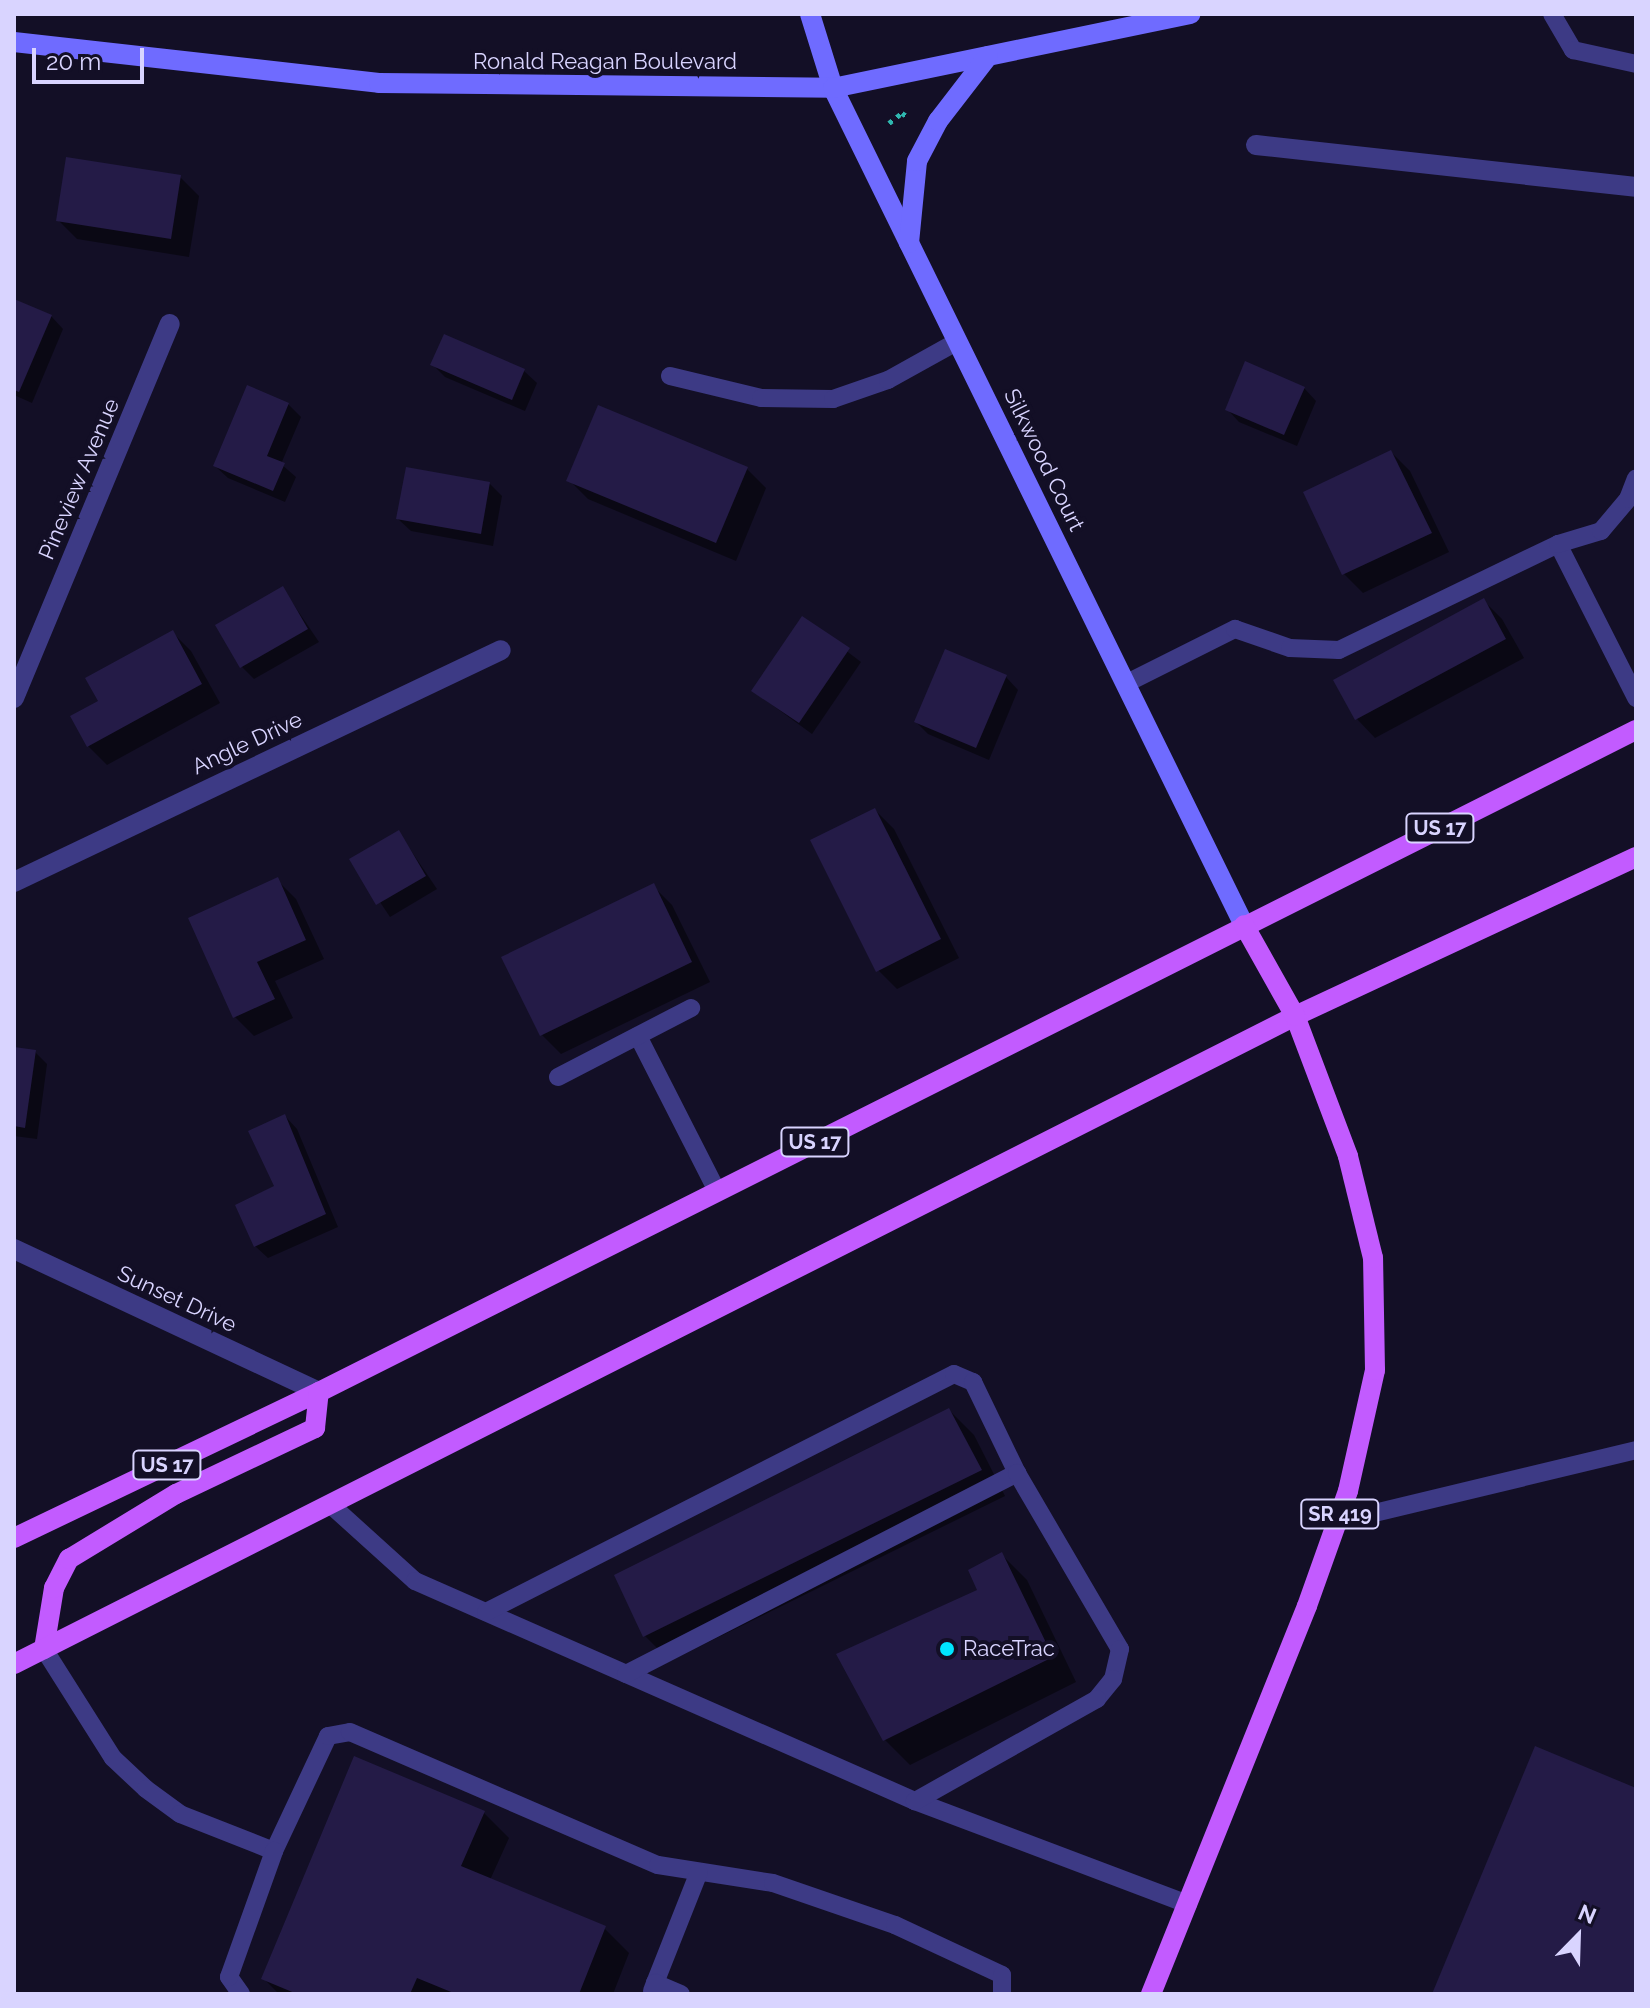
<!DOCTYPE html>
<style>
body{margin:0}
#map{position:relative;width:1650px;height:2008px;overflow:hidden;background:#130f26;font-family:Raleway,sans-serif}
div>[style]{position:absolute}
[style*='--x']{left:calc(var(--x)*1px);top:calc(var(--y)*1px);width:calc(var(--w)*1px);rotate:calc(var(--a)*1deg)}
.shadow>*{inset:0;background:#0007}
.building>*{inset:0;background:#241b47}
.path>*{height:5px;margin-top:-2.5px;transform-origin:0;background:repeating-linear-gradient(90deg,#2fb8b0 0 4px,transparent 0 10px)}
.service>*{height:18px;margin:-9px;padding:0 9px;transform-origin:9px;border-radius:9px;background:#3d3a85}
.minor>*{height:20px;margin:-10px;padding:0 10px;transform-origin:10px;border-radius:10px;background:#3d3a85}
.secondary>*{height:20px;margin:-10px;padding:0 10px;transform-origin:10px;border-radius:10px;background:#6f6bff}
.primary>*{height:20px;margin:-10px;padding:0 10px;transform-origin:10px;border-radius:10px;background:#c25bff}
.dots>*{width:22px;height:22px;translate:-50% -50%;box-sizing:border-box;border:4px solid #130f26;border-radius:50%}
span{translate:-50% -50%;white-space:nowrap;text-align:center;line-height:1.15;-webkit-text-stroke:8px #130f26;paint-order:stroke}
.shield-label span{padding:2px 6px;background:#130f26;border:2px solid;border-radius:6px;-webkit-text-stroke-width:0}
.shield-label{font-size:20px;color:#d9d4ff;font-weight:700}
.street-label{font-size:22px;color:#d9d4ff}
.poi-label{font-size:22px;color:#d9d4ff}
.left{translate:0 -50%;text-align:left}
.frame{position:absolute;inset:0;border:16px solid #d9d4ff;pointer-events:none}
.north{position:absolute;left:1538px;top:1896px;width:80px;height:80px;-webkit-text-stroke:6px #130f26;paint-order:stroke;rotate:23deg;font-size:22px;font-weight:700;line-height:32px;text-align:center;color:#d9d4ff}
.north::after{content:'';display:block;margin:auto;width:28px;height:36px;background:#d9d4ff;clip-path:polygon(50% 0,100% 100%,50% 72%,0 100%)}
.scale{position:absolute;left:32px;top:48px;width:112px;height:36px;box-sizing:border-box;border:4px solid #d9d4ff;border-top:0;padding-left:10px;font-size:24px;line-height:28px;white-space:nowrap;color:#d9d4ff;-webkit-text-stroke:6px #130f26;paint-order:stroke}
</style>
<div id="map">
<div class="shadow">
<div style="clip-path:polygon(180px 177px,199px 196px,189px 257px,77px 239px,58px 220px)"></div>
<div style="clip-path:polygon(14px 301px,51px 316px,63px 329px,32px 403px,14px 395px)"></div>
<div style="clip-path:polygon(433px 365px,524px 371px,537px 383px,525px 411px,445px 377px)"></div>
<div style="clip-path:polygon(1304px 388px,1316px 401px,1297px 446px,1239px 422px,1227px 409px)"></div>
<div style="clip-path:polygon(288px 404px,301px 417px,281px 464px,296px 477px,285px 502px,228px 478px,215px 466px)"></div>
<div style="clip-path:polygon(1391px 452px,1410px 471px,1449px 552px,1363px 593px,1344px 574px)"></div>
<div style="clip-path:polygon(747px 469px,766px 488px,736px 561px,588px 499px,569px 480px)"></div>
<div style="clip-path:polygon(490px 484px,502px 496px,493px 546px,411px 531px,398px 519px)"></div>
<div style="clip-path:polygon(283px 589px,319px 642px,254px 679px,241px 666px)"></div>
<div style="clip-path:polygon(1483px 600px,1502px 619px,1524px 658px,1375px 738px,1357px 719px,1335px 681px)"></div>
<div style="clip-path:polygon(803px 618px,861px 662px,812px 734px,753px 691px)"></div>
<div style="clip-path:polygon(172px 632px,191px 651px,220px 703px,107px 765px,88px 746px,101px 702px)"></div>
<div style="clip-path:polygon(1006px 677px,1018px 690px,989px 760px,928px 734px,916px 722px)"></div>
<div style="clip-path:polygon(875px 810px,894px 829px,959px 958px,897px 989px,878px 970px)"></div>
<div style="clip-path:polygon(399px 833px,437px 889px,390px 917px,352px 860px)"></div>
<div style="clip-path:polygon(277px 880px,296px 899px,324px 959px,275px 981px,293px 1018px,254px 1036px,235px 1017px)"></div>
<div style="clip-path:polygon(653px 886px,672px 905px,710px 982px,561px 1054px,542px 1035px)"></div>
<div style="clip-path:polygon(14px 1049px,35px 1052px,47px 1064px,37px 1139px,14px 1136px)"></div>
<div style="clip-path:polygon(285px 1116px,297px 1129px,338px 1227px,268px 1258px,255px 1246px,277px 1187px)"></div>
<div style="clip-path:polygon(949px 1410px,974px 1435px,1005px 1496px,670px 1661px,645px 1636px)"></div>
<div style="clip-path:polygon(1002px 1555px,1027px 1580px,1076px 1682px,910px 1765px,885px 1740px)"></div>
<div style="clip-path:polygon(484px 1813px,509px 1838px,490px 1880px,604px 1928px,629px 1953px,613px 1994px,279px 1994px,263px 1978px)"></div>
</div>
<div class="building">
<div style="clip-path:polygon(66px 157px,181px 175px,171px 239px,56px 221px)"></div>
<div style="clip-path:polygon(14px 299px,52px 315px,19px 392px,14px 390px)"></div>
<div style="clip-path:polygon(444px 334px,525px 369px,512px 400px,430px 365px)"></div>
<div style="clip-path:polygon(1245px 361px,1305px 387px,1284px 435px,1225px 410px)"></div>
<div style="clip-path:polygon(247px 385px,289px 403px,267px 456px,285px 463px,273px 491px,213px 466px)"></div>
<div style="clip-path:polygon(598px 405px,748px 467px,716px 543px,566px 481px)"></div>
<div style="clip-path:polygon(1391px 450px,1432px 533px,1342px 575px,1303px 492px)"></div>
<div style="clip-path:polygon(406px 467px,490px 482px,481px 534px,396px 519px)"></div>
<div style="clip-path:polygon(283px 586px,308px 629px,240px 668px,215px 625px)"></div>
<div style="clip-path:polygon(1484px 598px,1506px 639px,1355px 720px,1333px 680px)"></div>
<div style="clip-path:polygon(802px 616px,850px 648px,799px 723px,751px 691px)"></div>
<div style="clip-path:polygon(173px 630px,202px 684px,87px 747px,70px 716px,98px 701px,85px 678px)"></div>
<div style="clip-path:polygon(945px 649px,1007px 675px,976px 748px,914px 722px)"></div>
<div style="clip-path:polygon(875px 808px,941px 939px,876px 972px,810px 840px)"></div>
<div style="clip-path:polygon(399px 830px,426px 876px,376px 905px,349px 859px)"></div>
<div style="clip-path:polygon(278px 877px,306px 940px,257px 962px,275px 999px,233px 1018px,188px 918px)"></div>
<div style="clip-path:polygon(654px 883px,692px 962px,540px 1036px,501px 957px)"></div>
<div style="clip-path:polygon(14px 1047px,36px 1050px,25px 1128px,14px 1126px)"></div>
<div style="clip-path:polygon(285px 1114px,326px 1214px,254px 1247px,235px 1205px,274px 1186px,248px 1131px)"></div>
<div style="clip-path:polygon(949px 1408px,982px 1470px,643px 1637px,614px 1575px)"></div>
<div style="clip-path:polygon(1002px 1552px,1053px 1657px,883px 1741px,836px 1654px,977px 1590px,968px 1570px)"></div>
<div style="clip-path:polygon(1535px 1746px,1636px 1788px,1636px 1994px,1432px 1994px)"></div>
<div style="clip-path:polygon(354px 1756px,485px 1811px,461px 1866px,606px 1926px,579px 1994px,456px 1994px,417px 1978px,410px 1994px,297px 1994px,261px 1979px)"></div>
</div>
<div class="path">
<div style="--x:889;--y:123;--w:16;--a:-38"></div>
<div style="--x:902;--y:113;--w:7;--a:34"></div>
</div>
<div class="service">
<div style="--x:1552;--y:14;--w:42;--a:59.7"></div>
<div style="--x:1573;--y:50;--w:65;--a:12.5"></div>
<div style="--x:670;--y:376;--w:94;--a:13.6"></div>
<div style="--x:761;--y:398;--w:72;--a:0.8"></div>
<div style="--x:833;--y:399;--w:58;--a:-19.1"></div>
<div style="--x:888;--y:380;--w:80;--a:-29.1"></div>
<div style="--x:1558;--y:544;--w:173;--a:63.1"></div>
<div style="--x:1127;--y:683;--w:121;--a:-26.6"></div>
<div style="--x:1235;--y:629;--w:58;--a:19.1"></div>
<div style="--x:1290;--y:648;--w:49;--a:2.3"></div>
<div style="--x:1339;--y:650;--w:243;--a:-25.8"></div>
<div style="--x:1558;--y:544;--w:45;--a:-16.8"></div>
<div style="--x:1601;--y:531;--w:42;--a:-49.8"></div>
<div style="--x:1628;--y:499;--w:22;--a:-69"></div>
<div style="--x:638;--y:1036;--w:174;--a:63"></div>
<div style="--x:558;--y:1077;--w:150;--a:-27.4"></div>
<div style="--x:332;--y:1506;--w:112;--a:42.1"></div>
<div style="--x:415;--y:1581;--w:546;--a:23.75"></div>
<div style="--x:915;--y:1801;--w:292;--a:20.7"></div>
<div style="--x:1337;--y:1522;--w:308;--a:-13.5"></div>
<div style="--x:486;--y:1612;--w:525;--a:-26.96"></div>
<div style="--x:954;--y:1374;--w:21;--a:23"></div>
<div style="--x:973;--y:1382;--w:101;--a:64.2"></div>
<div style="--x:44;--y:1649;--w:129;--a:57.7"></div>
<div style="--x:113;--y:1758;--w:45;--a:43.2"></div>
<div style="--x:146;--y:1789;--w:42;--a:36.3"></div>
<div style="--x:180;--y:1814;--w:101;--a:21.5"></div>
<div style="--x:274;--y:1851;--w:127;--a:-64.8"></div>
<div style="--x:328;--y:1736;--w:22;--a:-10"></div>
<div style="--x:350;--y:1732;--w:335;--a:23.4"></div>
<div style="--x:658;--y:1865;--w:116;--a:8.9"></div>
<div style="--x:773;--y:1883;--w:129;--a:19"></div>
<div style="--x:895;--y:1925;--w:118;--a:25"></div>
<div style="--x:1002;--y:1975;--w:19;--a:90"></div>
<div style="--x:626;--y:1674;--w:440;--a:-27.2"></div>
<div style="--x:1017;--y:1473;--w:204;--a:59.7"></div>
<div style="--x:1120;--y:1649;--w:31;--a:103"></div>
<div style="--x:1113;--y:1679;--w:26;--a:129"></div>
<div style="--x:1097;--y:1699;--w:209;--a:150.7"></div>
<div style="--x:655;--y:1983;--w:119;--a:-68.4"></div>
<div style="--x:652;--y:1991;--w:9;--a:-69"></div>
<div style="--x:655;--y:1983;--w:28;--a:23"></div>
<div style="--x:241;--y:1994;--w:21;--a:-125"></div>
<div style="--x:229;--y:1977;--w:134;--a:-70.3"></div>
</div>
<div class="minor">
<div style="--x:1256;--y:145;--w:382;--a:6.3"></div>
<div style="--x:14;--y:698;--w:405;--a:-67.4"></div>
<div style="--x:14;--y:882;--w:539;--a:-25.47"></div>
<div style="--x:14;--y:1249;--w:337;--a:25.1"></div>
</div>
<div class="secondary">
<div style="--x:810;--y:14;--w:77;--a:72.7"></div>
<div style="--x:833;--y:88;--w:932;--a:63.85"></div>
<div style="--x:14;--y:42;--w:367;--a:6.4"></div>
<div style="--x:379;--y:83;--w:454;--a:0.6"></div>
<div style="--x:833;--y:88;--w:365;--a:-11.7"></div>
<div style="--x:909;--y:243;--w:82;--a:-84.4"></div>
<div style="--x:917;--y:161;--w:45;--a:-62.3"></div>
<div style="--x:938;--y:121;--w:82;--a:-52.4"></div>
</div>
<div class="primary">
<div style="--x:14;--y:1538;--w:338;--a:-25.6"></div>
<div style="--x:319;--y:1392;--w:1474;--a:-26.69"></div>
<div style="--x:44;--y:1649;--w:62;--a:-80.7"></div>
<div style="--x:54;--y:1588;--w:33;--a:-63"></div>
<div style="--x:69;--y:1559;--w:125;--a:-31.3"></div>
<div style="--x:176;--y:1494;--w:154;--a:-25.4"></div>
<div style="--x:315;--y:1428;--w:36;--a:-84"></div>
<div style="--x:14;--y:1664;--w:1436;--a:-26.83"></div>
<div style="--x:1295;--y:1016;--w:376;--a:-25"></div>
<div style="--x:1151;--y:1994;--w:418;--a:-68.1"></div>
<div style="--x:1307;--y:1606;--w:122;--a:-70.4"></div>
<div style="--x:1348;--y:1491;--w:124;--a:-77.4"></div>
<div style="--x:1375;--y:1370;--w:112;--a:-91"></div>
<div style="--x:1373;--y:1258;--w:105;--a:-103.8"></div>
<div style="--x:1348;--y:1156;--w:150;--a:-110.7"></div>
<div style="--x:1295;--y:1016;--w:104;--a:-119.3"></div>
</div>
<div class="dots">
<div style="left:947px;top:1649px;background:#00e5ff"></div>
</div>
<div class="shield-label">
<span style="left:1440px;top:828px">US 17</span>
<span style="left:815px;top:1142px">US 17</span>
<span style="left:167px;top:1465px">US 17</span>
<span style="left:1340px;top:1514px">SR 419</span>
</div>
<div class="street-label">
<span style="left:605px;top:62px">Ronald Reagan Boulevard</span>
<span style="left:1044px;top:460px;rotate:64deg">Silkwood Court</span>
<span style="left:79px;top:479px;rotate:-67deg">Pineview Avenue</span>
<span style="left:247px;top:743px;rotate:-25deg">Angle Drive</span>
<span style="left:177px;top:1299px;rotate:25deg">Sunset Drive</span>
</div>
<div class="poi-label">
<span class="left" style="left:963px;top:1649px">RaceTrac</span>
</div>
<div class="frame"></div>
<div class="north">N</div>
<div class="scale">20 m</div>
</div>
